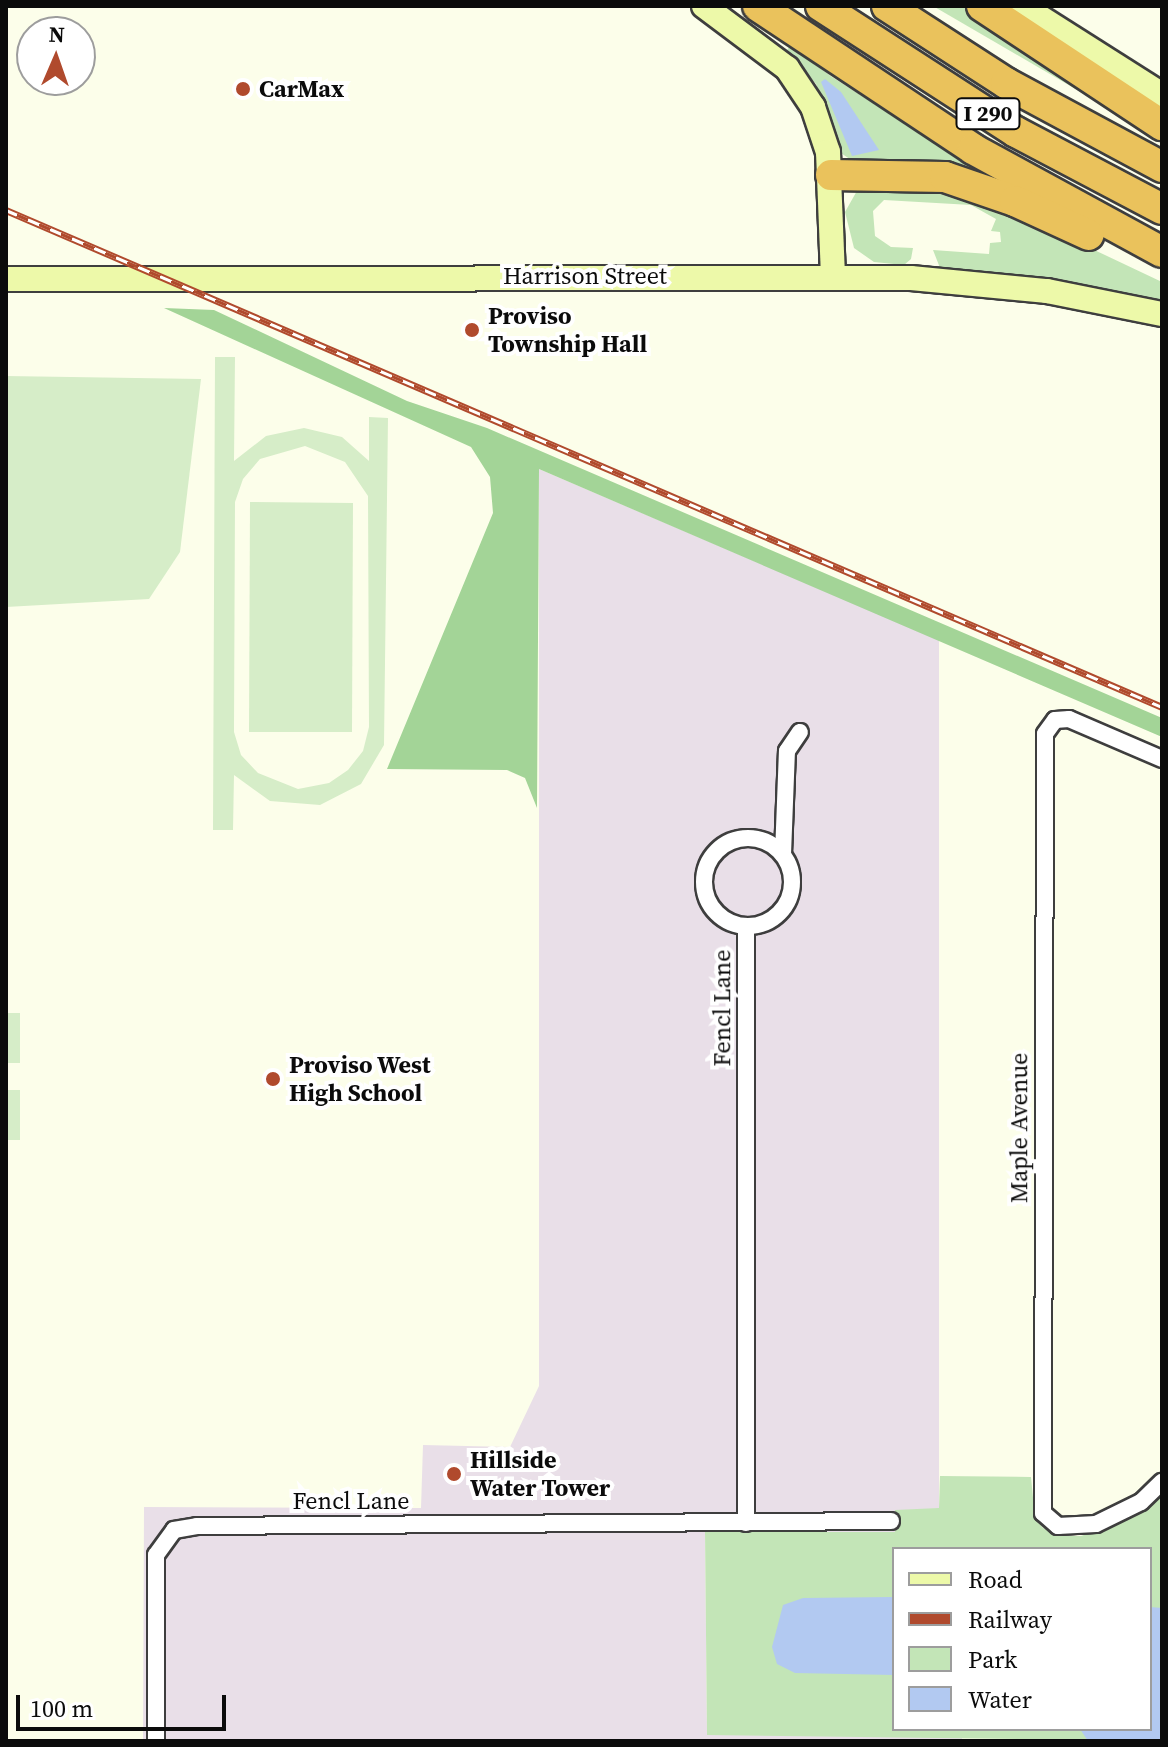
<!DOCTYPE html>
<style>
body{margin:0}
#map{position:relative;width:1168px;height:1747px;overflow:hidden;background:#fcfeea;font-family:"Source Serif 4",serif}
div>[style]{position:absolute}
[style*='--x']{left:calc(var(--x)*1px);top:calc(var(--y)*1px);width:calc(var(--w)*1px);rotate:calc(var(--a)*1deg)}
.industrial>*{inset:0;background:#e9dfe8}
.green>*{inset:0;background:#c3e5b7}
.forest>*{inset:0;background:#a3d497}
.pitch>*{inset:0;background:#d6edc8}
.water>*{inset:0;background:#b2c9f1}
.roads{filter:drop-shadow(2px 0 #3e3e3e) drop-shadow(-2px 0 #3e3e3e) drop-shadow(0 2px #3e3e3e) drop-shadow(0 -2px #3e3e3e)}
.street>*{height:16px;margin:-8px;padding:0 8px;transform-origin:8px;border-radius:8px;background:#fff}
.street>.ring{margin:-8px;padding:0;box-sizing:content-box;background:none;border:16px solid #fff;border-radius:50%}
.secondary>*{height:24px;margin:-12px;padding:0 12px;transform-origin:12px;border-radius:12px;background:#edf9a9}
.highway>*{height:30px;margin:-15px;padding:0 15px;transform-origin:15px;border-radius:15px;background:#eac25c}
.rail>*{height:7px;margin-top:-3.5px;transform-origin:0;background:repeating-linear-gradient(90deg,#fff 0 12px,#b04a2d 0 24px);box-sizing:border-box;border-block:2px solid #b04a2d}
.dots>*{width:22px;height:22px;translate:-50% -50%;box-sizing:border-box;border:4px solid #fff;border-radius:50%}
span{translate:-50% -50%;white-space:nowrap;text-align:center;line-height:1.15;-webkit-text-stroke:8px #fff;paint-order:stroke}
.shield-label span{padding:2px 6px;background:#fff;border:2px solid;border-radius:6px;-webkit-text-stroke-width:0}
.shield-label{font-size:22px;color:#0b0b0b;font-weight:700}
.poi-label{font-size:24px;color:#0b0b0b;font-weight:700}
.left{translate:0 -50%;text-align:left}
.street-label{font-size:24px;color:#0b0b0b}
.frame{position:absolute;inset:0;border:8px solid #0b0b0b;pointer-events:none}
.legend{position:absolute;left:892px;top:1547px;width:260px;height:184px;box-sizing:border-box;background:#fff;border:2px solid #9d9d9d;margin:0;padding:10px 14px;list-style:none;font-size:24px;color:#0b0b0b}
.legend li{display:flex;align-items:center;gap:16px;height:40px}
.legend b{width:40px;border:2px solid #9d9d9d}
.north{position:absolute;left:16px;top:16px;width:80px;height:80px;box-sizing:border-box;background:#fff;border:2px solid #9d9d9d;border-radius:50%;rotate:2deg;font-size:22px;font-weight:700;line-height:32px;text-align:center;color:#0b0b0b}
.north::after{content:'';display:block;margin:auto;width:28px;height:36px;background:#b04a2d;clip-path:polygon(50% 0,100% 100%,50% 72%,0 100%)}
.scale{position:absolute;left:16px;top:1695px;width:210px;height:36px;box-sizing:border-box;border:4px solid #0b0b0b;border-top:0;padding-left:10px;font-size:24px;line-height:28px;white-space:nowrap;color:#0b0b0b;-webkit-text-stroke:6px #fff;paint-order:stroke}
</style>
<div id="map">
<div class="industrial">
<div style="clip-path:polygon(539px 469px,939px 640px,939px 1509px,895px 1532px,705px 1532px,707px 1734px,962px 1735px,962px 1741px,143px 1741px,144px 1507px,421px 1508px,423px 1445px,510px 1447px,539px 1386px)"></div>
</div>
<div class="green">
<div style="clip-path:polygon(933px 6px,970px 6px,1099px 95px,1096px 101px)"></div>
<div style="clip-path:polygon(790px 46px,832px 77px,992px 179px,851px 160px,841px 153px,816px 84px,787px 50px)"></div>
<div style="clip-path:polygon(899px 181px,993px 202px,1162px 282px,1162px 304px,1071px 285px,940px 268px,933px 250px,989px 254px,990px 243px,1001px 242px,1000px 232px,991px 231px,996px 219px,971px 205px,884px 200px,873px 211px,875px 236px,891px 247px,913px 248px,911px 259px,904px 265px,874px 262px,854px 248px,845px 212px,858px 189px)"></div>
<div style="clip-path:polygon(evenodd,940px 1476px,1031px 1477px,1035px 1518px,1043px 1528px,1065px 1536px,1081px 1536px,1122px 1522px,1162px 1493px,1162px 1741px,707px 1735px,705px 1532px,895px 1532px,895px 1510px,939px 1508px,940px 1476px,894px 1549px,1150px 1549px,1150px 1729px,894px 1729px,894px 1549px)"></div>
</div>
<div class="forest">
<div style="clip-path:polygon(164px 308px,214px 310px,407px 401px,487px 428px,1162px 718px,1162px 737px,539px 469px,537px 808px,525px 778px,507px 770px,387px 769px,493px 513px,490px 477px,471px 447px)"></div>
</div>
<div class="pitch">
<div style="clip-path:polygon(evenodd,215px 357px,235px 357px,234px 461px,266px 436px,304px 428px,342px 437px,369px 461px,369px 417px,388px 418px,384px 745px,361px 784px,320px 805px,270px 801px,234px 775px,233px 830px,213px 830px,215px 357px,305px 446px,345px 462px,368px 496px,369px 727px,363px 751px,348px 770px,329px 783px,298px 789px,258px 773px,241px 755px,234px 732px,235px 502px,243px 479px,260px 459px,305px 446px)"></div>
<div style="clip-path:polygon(6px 376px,201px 379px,180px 552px,149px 599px,6px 607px)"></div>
<div style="clip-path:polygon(250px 502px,353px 503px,352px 732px,249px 732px)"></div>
<div style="clip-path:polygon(6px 1013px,20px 1013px,20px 1063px,6px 1063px)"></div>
<div style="clip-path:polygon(6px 1090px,20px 1090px,20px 1140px,6px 1140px)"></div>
</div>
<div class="water">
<div style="clip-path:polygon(825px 79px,841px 92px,879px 150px,852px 156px,821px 82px)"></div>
<div style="clip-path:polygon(894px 1597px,894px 1675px,795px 1673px,777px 1664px,772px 1647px,783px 1605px,803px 1598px)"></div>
<div style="clip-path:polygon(1150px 1607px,1162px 1608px,1162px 1741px,1088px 1741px,1080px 1729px,1150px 1729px)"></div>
</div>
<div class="roads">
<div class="street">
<div style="--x:1162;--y:759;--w:101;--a:-156.7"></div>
<div style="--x:1069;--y:719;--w:14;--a:176"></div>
<div style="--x:1055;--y:720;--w:17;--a:126"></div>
<div style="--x:1045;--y:734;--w:779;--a:90.15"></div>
<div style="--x:1043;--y:1513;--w:20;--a:41"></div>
<div style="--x:1058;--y:1526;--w:38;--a:-3"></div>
<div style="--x:1096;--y:1524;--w:50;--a:-26.1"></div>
<div style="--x:1141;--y:1502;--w:29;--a:-44"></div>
<div class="ring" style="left:704px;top:838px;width:72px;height:72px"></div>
<div style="--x:783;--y:854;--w:103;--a:-87.8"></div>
<div style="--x:787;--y:751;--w:23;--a:-56"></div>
<div style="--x:746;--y:1523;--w:597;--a:-90"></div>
<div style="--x:156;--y:1741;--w:186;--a:-90"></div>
<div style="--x:156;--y:1555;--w:31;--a:-54"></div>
<div style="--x:174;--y:1530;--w:23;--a:-10"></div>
<div style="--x:197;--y:1526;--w:694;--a:-0.41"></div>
</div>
<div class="secondary">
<div style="--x:704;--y:6;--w:104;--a:36.8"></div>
<div style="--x:787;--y:68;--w:47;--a:56.3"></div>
<div style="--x:813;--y:107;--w:47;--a:71.6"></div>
<div style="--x:828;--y:152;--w:124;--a:87.7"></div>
<div style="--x:1022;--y:6;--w:166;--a:32.4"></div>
<div style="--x:6;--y:279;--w:905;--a:-0.06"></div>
<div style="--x:911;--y:278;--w:137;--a:5.5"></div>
<div style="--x:1047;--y:291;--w:117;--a:11.3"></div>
</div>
<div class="highway">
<div style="--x:758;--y:6;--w:258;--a:33.6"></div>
<div style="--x:973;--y:149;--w:215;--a:28.6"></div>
<div style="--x:821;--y:6;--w:232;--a:32.9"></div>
<div style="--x:1016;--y:132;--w:165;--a:27.8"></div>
<div style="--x:887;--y:6;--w:142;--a:32.9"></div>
<div style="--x:1006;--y:83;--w:177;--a:28.3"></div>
<div style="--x:982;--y:6;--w:216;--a:33.5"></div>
<div style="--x:831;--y:175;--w:114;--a:1"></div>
<div style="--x:945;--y:177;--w:74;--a:18.9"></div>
<div style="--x:1015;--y:201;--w:81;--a:24.7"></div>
</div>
</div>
<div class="rail">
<div style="--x:6;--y:210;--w:1258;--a:23.26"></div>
</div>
<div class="dots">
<div style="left:243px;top:89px;background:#b04a2d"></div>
<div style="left:472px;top:330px;background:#b04a2d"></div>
<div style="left:273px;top:1079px;background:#b04a2d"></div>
<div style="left:454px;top:1474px;background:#b04a2d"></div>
</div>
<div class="shield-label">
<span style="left:988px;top:114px">I 290</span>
</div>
<div class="poi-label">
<span class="left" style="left:259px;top:89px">CarMax</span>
<span class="left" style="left:488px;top:330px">Proviso<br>Township Hall</span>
<span class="left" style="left:289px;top:1079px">Proviso West<br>High School</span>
<span class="left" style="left:470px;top:1474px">Hillside<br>Water Tower</span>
</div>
<div class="street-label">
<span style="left:585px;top:276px">Harrison Street</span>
<span style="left:722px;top:1008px;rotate:-90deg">Fencl Lane</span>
<span style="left:1019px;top:1128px;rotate:-90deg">Maple Avenue</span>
<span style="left:351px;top:1501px">Fencl Lane</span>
</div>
<div class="frame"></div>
<ul class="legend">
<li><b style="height:10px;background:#edf9a9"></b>Road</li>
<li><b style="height:10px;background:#b04a2d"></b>Railway</li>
<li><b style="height:22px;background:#c3e5b7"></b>Park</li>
<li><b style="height:22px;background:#b2c9f1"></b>Water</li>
</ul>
<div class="north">N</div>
<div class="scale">100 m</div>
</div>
